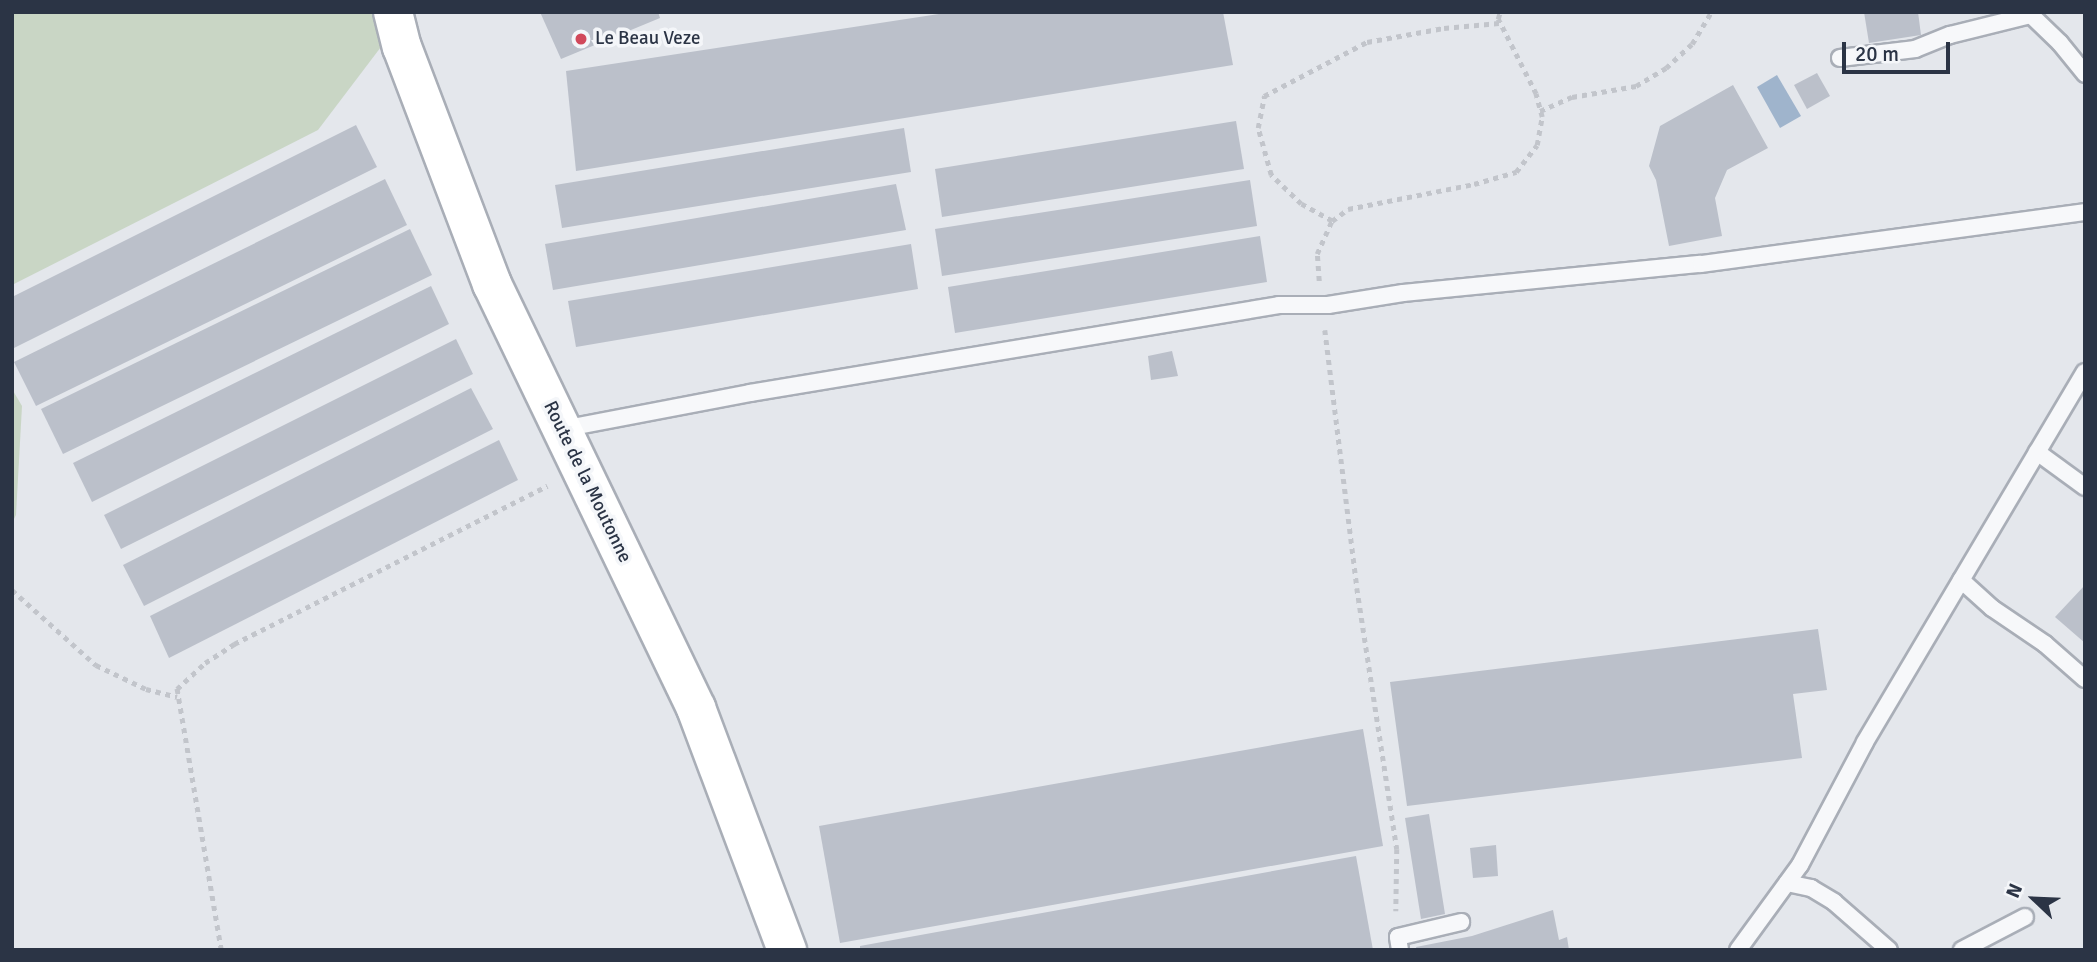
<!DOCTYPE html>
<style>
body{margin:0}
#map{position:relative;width:2097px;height:962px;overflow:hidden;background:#e4e7ec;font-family:Signika,sans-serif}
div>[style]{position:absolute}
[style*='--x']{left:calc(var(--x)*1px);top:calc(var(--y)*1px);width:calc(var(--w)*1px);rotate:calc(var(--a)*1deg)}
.green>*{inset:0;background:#c9d6c5}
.water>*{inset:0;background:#9fb4cc}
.building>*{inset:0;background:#bbc0ca}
.path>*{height:4.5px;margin-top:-2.25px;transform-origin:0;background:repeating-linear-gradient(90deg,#c2c5cb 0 5px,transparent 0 10px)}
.roads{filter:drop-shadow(2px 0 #a9aeb7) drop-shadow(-2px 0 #a9aeb7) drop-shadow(0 2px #a9aeb7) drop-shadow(0 -2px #a9aeb7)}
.service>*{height:16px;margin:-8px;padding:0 8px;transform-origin:8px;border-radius:8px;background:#f7f8fa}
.secondary>*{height:38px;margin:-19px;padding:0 19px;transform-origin:19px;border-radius:19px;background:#fff}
.dots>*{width:19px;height:19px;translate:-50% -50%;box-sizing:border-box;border:4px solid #f4f6f9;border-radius:50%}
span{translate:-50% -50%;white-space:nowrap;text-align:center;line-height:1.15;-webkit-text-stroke:7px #f4f6f9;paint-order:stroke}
.poi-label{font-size:19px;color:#2b3445}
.left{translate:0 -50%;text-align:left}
.street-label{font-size:19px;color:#2b3445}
.frame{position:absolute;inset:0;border:14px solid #2b3445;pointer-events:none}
.north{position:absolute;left:1999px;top:864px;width:70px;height:70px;-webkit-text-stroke:5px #f4f6f9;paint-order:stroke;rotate:293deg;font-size:19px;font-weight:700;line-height:28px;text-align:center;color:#2b3445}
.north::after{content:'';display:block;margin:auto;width:24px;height:32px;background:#2b3445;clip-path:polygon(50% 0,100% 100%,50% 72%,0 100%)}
.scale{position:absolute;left:1842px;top:42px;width:108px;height:32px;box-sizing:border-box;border:4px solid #2b3445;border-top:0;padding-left:9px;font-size:21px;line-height:24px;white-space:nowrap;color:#2b3445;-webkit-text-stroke:5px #f4f6f9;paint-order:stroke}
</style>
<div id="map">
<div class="green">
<div style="clip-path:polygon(12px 12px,379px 12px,387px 39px,318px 130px,12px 285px)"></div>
<div style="clip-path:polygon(12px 389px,22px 406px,16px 515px,12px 523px)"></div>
</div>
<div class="water">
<div style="clip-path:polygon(1777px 75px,1801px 116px,1780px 128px,1757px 87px)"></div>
</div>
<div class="building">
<div style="clip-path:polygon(540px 12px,658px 12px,660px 18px,561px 59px)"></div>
<div style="clip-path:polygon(952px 12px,1223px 12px,1233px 65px,576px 171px,566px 71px)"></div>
<div style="clip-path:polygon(1864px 12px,1918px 12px,1921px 35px,1869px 43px)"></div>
<div style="clip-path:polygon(1817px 73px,1830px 96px,1807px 109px,1794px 85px)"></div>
<div style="clip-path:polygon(1733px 85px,1768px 148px,1727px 170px,1715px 198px,1722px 236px,1669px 246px,1656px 180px,1649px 166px,1660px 126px)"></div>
<div style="clip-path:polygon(1236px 121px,1244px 169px,942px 217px,935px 169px)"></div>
<div style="clip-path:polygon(356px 125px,377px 167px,12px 349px,12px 297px)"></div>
<div style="clip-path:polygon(904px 128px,911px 172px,562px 228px,555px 185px)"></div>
<div style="clip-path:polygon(385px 179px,407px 225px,36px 406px,14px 362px)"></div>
<div style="clip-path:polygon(1250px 180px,1257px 226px,942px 276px,935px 229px)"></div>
<div style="clip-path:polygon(896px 184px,906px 230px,553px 290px,545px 244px)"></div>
<div style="clip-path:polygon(410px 229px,432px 275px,63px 454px,41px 409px)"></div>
<div style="clip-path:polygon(1260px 236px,1267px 282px,955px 333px,948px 287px)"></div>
<div style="clip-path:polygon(911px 244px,918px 289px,576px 347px,568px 301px)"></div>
<div style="clip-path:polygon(431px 286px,449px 324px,92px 502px,73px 463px)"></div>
<div style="clip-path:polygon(456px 339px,473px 374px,121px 549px,104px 515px)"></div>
<div style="clip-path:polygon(1172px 351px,1178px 376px,1151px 380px,1148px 356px)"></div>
<div style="clip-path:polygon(471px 388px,493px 429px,144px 606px,123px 565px)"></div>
<div style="clip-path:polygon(499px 440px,518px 480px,169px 658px,150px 616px)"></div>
<div style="clip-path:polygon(2085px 585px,2085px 643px,2055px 617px)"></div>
<div style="clip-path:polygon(1818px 629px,1827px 690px,1793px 694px,1802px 758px,1407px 806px,1390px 682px)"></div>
<div style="clip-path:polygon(1363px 729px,1383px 846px,840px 943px,819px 826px)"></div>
<div style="clip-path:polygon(1429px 814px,1445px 914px,1421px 919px,1405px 818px)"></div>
<div style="clip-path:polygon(1496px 845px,1498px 876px,1473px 878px,1470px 848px)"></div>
<div style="clip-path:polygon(1356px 856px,1373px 950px,860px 950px,860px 946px)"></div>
<div style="clip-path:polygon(1553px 910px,1559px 940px,1567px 937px,1569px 950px,1417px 950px,1416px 947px,1472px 936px)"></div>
</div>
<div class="path">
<div style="--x:1540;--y:111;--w:35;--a:-24"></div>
<div style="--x:1572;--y:97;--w:65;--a:-9.8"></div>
<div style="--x:1636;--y:86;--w:35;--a:-31"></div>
<div style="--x:1666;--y:68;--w:35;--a:-43"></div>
<div style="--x:1692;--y:44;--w:37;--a:-59"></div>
<div style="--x:1332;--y:221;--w:35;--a:-151"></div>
<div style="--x:1301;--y:204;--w:42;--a:-136"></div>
<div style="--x:1271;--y:175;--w:49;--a:-105.5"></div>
<div style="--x:1258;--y:128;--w:33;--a:-79"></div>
<div style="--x:1264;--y:96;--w:116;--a:-27.7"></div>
<div style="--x:1367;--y:42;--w:78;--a:-10.3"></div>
<div style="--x:1444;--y:28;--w:55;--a:-5.2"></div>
<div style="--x:1319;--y:281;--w:27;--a:-94"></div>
<div style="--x:1317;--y:254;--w:36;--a:-66"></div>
<div style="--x:1332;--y:221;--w:20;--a:-37"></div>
<div style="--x:1348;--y:209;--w:128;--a:-11.2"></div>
<div style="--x:1474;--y:184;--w:44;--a:-15.9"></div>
<div style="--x:1516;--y:172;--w:34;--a:-52"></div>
<div style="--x:1537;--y:145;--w:28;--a:-80"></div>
<div style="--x:1542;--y:117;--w:24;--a:-105"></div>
<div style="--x:1536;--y:94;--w:84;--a:-116.9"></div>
<div style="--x:1498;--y:19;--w:7;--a:-74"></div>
<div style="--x:1325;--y:330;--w:260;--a:82.9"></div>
<div style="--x:1357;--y:588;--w:264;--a:81.3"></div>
<div style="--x:1397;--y:849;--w:62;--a:90.9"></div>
<div style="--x:12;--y:590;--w:113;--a:41.8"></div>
<div style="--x:96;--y:665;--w:55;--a:25.6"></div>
<div style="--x:146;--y:689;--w:32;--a:14"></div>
<div style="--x:221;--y:950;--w:265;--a:-99.6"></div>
<div style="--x:177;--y:689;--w:38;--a:-43"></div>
<div style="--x:205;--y:663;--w:35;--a:-33"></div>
<div style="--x:234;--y:644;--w:351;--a:-26.8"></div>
</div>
<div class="roads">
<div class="service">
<div style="--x:1840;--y:58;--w:76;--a:-6.8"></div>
<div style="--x:1915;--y:49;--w:38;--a:-22"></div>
<div style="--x:1950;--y:35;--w:83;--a:-13.9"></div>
<div style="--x:2031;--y:15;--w:40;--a:44"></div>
<div style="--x:2060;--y:43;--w:40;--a:51"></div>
<div style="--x:562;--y:429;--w:191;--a:-10.8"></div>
<div style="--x:750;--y:393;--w:536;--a:-9.44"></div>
<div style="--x:1279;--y:305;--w:49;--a:0"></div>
<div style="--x:1328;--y:305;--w:76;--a:-9.1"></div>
<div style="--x:1403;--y:293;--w:299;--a:-5.6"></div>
<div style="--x:1701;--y:264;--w:388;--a:-7.7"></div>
<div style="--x:2037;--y:452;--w:59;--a:36.1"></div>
<div style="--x:1961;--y:580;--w:42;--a:42.1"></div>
<div style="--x:1992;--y:608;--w:64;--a:34.2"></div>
<div style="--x:2045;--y:644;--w:53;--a:41.2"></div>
<div style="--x:1787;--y:883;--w:25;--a:12"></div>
<div style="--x:1811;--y:888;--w:27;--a:31"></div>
<div style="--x:1834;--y:902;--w:73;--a:41.1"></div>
<div style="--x:1400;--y:950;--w:13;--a:-99"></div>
<div style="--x:1398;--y:937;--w:65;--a:-13.4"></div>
<div style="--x:1738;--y:950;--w:105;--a:-53.9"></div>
<div style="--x:1800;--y:865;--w:139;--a:-62.1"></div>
<div style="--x:1865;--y:742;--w:430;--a:-59.3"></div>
<div style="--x:1962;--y:950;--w:71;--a:-27.6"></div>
</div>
<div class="secondary">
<div style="--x:393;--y:12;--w:36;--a:76"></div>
<div style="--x:402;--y:47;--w:254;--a:69.2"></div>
<div style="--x:492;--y:284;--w:471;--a:64.3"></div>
<div style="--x:696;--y:708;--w:259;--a:69.4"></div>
</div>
</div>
<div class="dots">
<div style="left:581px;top:39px;background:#d1495b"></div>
</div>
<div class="poi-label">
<span class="left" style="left:595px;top:39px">Le Beau Veze</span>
</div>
<div class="street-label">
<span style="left:587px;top:482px;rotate:64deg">Route de la Moutonne</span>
</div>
<div class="frame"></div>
<div class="north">N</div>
<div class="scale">20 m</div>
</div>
